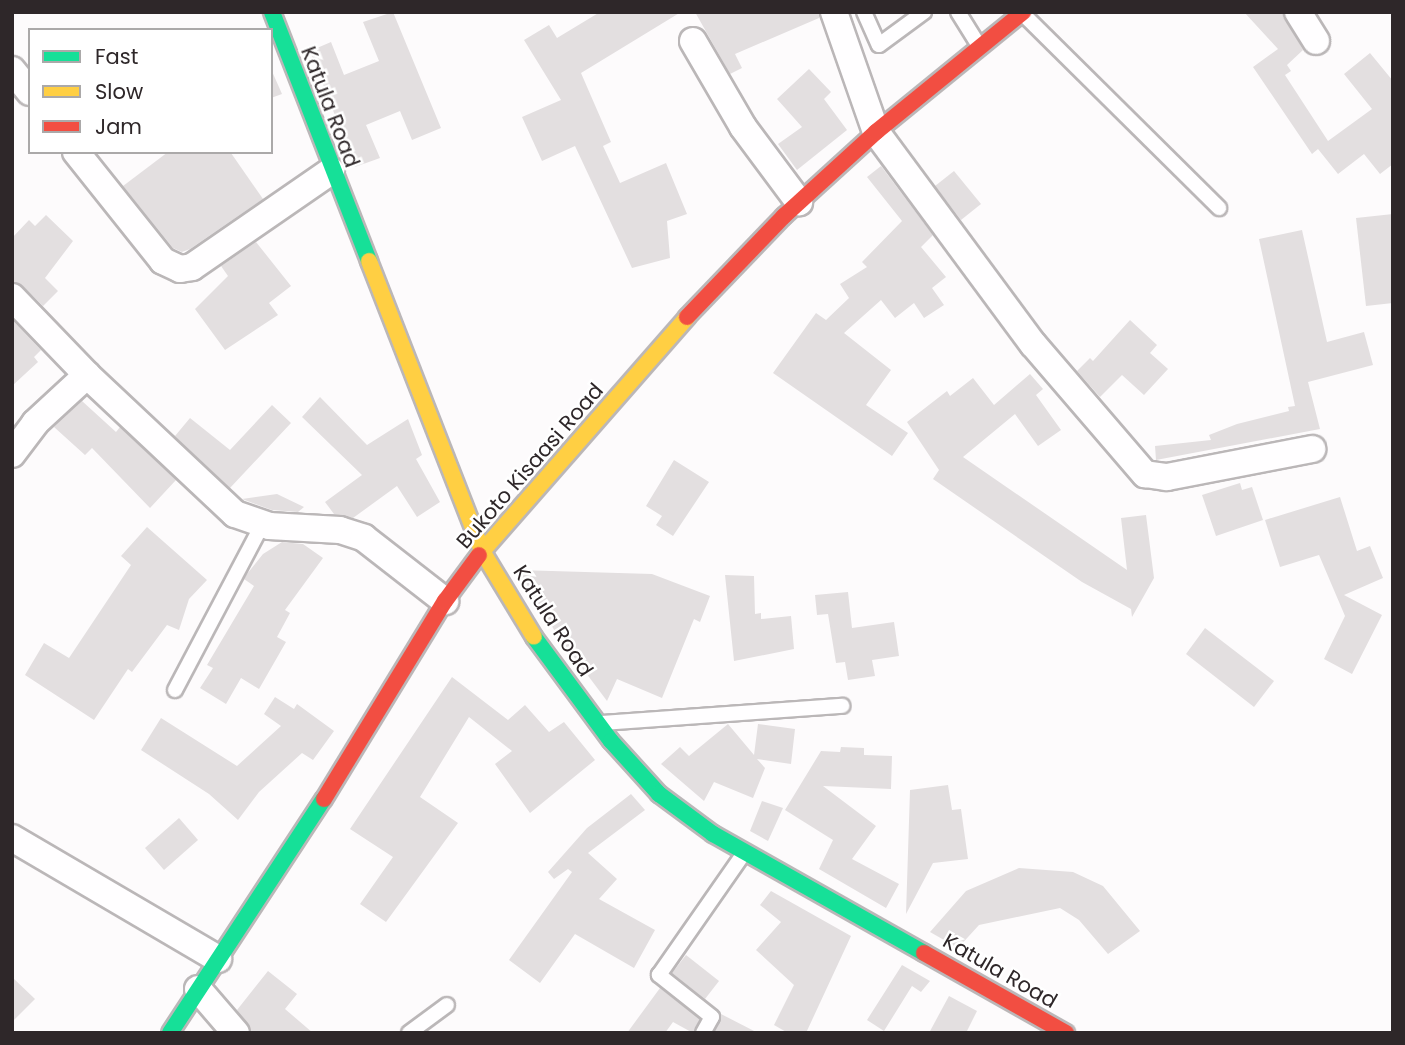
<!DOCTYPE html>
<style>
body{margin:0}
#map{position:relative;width:1405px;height:1045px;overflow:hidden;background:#fdfbfc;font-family:Poppins,sans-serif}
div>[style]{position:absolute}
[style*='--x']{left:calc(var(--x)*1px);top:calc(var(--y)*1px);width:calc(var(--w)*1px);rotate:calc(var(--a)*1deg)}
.building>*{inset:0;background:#e3dfe0}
.roads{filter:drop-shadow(2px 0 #bbb7b8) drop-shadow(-2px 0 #bbb7b8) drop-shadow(0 2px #bbb7b8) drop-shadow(0 -2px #bbb7b8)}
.lane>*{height:14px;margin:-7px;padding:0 7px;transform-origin:7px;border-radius:7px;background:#fffeff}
.street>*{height:26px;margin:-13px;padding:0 13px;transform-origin:13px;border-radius:13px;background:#fffeff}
.fast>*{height:16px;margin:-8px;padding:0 8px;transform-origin:8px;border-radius:8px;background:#16e098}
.slow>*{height:16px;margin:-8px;padding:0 8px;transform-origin:8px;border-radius:8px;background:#ffcf43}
.jam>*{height:16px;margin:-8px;padding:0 8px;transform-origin:8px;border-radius:8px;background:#f24e42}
span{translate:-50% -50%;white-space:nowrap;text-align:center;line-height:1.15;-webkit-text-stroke:5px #fff;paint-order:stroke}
.street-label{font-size:21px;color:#2e2729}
.frame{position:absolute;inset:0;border:14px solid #2e2729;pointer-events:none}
.legend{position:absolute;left:28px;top:28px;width:245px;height:126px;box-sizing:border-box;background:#fff;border:2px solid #aba9a9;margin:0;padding:9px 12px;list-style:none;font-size:21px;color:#2e2729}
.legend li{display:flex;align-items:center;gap:14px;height:35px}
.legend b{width:35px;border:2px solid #aba9a9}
</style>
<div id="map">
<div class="building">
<div style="clip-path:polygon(393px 12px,441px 128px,412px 140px,400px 111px,366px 125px,380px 158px,355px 167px,310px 51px,331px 42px,344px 75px,379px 61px,363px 22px)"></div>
<div style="clip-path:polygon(600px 12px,681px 12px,581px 73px,611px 142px,603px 146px,620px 183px,666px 163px,687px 214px,667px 221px,670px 258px,632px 268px,575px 146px,542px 161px,522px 117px,561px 100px,524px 40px,549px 25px,557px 38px)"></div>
<div style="clip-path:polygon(695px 12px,819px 12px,819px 18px,735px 54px,742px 68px,730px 74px)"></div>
<div style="clip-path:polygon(1244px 12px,1282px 12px,1303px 50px,1287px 65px,1291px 71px,1285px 75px,1328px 141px,1372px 109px,1344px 74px,1370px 53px,1393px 81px,1393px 164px,1380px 174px,1364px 154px,1338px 174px,1318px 149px,1312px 154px,1253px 67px,1278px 49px)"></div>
<div style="clip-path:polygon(271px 69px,282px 94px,271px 98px)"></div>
<div style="clip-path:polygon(809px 69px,831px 92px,824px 99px,847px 130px,797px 170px,778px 144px,802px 127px,777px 99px)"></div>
<div style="clip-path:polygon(168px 152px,231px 153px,263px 199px,190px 249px,182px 252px,173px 248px,123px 186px)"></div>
<div style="clip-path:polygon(881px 166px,933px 235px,921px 247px,946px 277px,932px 288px,944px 305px,924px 318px,914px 303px,895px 318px,881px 300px,844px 333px,891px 370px,866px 405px,908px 433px,892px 456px,773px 373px,816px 313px,826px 320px,849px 298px,840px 284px,867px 267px,862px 262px,902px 221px,867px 177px)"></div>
<div style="clip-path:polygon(954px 171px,981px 204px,961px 220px,935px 186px)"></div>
<div style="clip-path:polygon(1393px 214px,1393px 303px,1366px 306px,1356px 218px)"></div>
<div style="clip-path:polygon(46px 215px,73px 241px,45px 278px,58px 291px,43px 306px,23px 286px,12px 282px,12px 238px,29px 220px,35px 226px)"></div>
<div style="clip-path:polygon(1302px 230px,1327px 342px,1364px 332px,1373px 365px,1308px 382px,1320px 429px,1156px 460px,1155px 446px,1211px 440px,1209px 435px,1237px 424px,1289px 411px,1288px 407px,1295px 406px,1259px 239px)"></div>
<div style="clip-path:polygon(256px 242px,291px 286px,269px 303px,278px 315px,225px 350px,195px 309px,228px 276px,221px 266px)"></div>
<div style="clip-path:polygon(12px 320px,41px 350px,34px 357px,38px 362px,12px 386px)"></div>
<div style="clip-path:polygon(1130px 320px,1157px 345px,1150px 353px,1168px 369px,1144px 395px,1122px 375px,1100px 397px,1077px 371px,1090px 358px,1093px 361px)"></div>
<div style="clip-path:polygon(1030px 374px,1043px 389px,1036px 395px,1061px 430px,1038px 446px,1015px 414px,963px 457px,1127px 570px,1121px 518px,1146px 515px,1154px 578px,1132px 617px,1131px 609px,1082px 582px,933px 479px,939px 470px,907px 422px,947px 391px,950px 396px,973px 378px,994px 405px)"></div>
<div style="clip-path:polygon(320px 397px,367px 445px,408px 419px,422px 455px,416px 459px,440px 502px,417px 517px,397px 486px,353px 518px,334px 514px,325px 502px,362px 475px,302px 417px)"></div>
<div style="clip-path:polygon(82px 401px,116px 432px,120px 427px,176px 480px,150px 508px,92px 448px,85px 455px,54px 427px)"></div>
<div style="clip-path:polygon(272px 405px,291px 423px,230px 488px,175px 436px,190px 418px,230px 450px)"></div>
<div style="clip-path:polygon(674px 460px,709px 482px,673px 536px,656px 525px,662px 516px,646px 506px)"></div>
<div style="clip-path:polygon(1240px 483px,1242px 490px,1252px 487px,1263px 520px,1216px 536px,1202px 495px)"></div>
<div style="clip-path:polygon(277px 494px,304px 507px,298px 512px,272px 510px,242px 499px)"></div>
<div style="clip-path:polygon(1340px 497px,1357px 551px,1370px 546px,1383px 578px,1344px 595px,1382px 615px,1352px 674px,1324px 659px,1345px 616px,1319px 555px,1280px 567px,1265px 520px)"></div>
<div style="clip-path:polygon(147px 527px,207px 580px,189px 599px,179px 630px,167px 625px,132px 672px,128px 669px,94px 720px,25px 675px,44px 643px,69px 658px,131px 565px,121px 556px)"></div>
<div style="clip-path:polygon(282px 542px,303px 544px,323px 558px,285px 610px,290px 613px,277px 637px,286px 642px,259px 689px,241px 678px,226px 704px,200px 688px,213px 668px,207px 665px,254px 586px,244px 579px,247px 574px,263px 554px)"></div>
<div style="clip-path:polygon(518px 570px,652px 574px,710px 596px,700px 622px,694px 619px,662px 698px,617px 679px,607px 701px,556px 633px)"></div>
<div style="clip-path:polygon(725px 575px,754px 576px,755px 614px,761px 613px,761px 619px,791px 616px,794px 649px,734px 661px)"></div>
<div style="clip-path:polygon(848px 592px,852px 628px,894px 622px,899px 656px,872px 660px,875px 676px,848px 680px,845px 662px,836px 663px,828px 614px,817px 615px,815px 595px)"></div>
<div style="clip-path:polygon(1205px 628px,1274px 681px,1254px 707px,1186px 654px)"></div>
<div style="clip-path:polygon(452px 677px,508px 720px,525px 705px,549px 732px,564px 722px,595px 760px,530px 813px,495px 764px,512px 751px,469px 717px,420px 797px,458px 823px,386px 922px,360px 904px,393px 857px,350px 829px)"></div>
<div style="clip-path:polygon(275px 697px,294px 709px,297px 704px,334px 731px,313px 760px,302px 753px,259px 792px,238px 820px,209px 794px,141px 750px,161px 718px,237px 766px,281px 726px,264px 714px)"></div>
<div style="clip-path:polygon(728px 724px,754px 755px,758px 724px,795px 729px,791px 764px,757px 759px,765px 768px,753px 798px,714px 782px,704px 801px,661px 764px,680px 747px,689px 756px)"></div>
<div style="clip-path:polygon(841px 747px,864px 748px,864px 755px,892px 756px,891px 789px,823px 786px,876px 826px,852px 859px,899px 884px,886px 908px,819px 869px,833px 840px,785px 810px,821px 751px,840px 752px)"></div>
<div style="clip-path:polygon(948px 785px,952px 810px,961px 809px,968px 859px,933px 863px,906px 914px,910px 790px)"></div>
<div style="clip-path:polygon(631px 794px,645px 810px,588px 853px,617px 879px,599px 899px,655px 930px,634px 968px,575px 934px,540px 983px,509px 960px,572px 872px,568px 869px,554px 879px,548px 872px,587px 828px)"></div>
<div style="clip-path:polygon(762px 801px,783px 808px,768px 841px,750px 831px)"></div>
<div style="clip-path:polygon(179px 818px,198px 840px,164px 870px,145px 848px)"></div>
<div style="clip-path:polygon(1019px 868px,1073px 872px,1103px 886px,1140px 931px,1108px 954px,1079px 920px,1060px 908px,979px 925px,958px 948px,930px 932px,966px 891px)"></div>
<div style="clip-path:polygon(771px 891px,851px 936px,806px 1033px,788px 1033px,774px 1025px,794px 985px,756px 950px,781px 922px,760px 905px)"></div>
<div style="clip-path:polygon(686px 955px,719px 981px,705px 999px,672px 973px)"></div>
<div style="clip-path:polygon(902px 965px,930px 981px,921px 992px,912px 986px,884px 1031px,867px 1020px)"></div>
<div style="clip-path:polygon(268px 971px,297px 994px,285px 1009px,313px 1033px,251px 1033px,237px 1010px)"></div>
<div style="clip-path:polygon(12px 977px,35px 999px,12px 1022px)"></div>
<div style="clip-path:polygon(660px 988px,700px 1019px,693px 1033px,673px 1022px,665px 1033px,627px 1033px)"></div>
<div style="clip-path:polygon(949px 996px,977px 1011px,966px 1033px,929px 1033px)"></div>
<div style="clip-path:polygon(721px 1014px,758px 1033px,714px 1033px)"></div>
</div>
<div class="roads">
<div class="lane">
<div style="--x:864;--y:12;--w:36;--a:66"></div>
<div style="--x:879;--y:45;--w:56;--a:-36.3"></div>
<div style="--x:958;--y:12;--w:40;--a:58"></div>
<div style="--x:1023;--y:14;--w:276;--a:44.7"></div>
<div style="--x:175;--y:690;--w:187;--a:-62.2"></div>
<div style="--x:602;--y:723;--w:241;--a:-4.1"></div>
<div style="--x:409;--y:1033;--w:47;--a:-36.4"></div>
<div style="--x:703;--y:1033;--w:18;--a:-61"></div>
<div style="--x:712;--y:1017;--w:68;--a:-141.6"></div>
<div style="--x:659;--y:975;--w:149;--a:-55.1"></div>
</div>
<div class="street">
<div style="--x:834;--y:12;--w:127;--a:70.7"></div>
<div style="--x:876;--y:132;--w:264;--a:53.5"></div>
<div style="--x:1033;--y:344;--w:172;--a:49.3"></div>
<div style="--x:1145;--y:474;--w:22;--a:8"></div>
<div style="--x:1167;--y:477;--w:148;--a:-10.9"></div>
<div style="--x:1298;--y:12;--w:34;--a:58"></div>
<div style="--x:693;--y:41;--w:99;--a:59.8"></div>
<div style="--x:743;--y:127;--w:94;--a:53.3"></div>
<div style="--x:12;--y:70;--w:28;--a:51"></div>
<div style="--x:76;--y:152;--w:139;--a:51.4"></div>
<div style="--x:163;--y:261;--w:19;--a:25"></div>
<div style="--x:180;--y:269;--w:12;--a:-9"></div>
<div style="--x:192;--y:267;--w:169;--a:-34.6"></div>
<div style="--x:12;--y:297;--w:108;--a:46.1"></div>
<div style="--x:87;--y:375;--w:203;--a:43.2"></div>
<div style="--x:235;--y:514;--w:36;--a:19"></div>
<div style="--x:269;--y:526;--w:71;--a:3.2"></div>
<div style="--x:340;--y:530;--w:25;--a:18"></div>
<div style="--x:364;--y:538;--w:103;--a:37.9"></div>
<div style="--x:12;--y:454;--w:39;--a:-53"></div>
<div style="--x:35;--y:423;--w:71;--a:-42.7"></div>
<div style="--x:12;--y:838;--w:239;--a:30.4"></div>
<div style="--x:198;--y:989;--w:58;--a:49.2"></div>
</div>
<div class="fast">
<div style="--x:272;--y:12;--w:267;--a:68.7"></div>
<div style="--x:534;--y:637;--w:129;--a:53.5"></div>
<div style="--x:611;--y:741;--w:72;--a:47.8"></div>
<div style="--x:659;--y:794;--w:67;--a:36.5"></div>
<div style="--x:713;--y:834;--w:242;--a:29.4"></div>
<div style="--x:170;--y:1033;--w:280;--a:-56.7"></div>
</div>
<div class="slow">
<div style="--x:369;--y:261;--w:311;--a:68.7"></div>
<div style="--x:482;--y:551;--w:100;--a:58.8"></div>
<div style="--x:479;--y:555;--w:316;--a:-48.8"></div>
</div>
<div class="jam">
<div style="--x:687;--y:317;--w:140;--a:-46.2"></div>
<div style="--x:784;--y:216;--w:125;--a:-42.4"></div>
<div style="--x:876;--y:132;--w:190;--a:-39.2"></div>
<div style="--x:324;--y:799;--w:232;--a:-58.6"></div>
<div style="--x:445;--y:601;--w:57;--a:-53.5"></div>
<div style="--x:924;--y:953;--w:163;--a:29.4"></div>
</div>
</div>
<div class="street-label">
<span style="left:330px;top:107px;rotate:69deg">Katula Road</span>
<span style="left:530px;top:466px;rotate:-49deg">Bukoto Kisaasi Road</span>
<span style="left:553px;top:621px;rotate:57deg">Katula Road</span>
<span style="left:1000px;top:971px;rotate:30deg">Katula Road</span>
</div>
<div class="frame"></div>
<ul class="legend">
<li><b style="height:9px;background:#16e098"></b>Fast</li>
<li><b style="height:9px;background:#ffcf43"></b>Slow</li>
<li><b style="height:9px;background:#f24e42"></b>Jam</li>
</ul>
</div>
